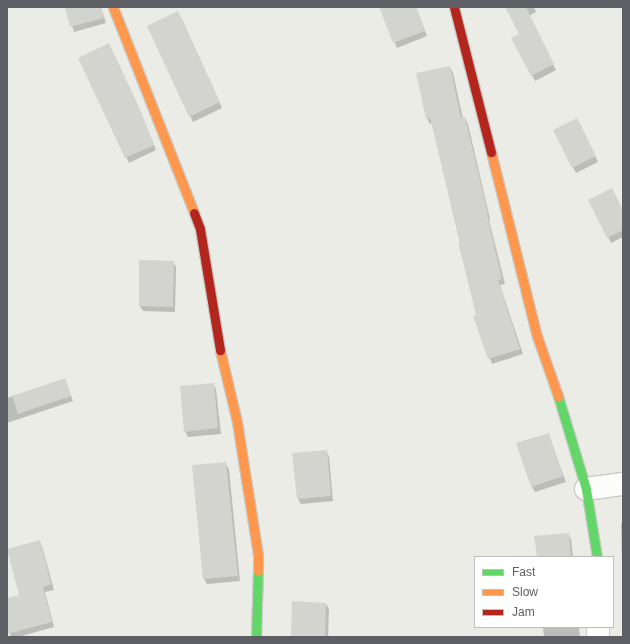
<!DOCTYPE html>
<style>
body{margin:0}
#map{position:relative;width:630px;height:644px;overflow:hidden;background:#ecece7;font-family:Helvetica,sans-serif}
div>[style]{position:absolute}
[style*='--x']{left:calc(var(--x)*1px);top:calc(var(--y)*1px);width:calc(var(--w)*1px);rotate:calc(var(--a)*1deg)}
.shadow>*{inset:0;background:#0003}
.building>*{inset:0;background:#d3d3d0}
.roads{filter:drop-shadow(1px 0 #c9c9c7) drop-shadow(-1px 0 #c9c9c7) drop-shadow(0 1px #c9c9c7) drop-shadow(0 -1px #c9c9c7)}
.street>*{height:22px;margin:-11px;padding:0 11px;transform-origin:11px;border-radius:11px;background:#fcfcfb}
.fast>*{height:9px;margin:-4.5px;padding:0 4.5px;transform-origin:4.5px;border-radius:4.5px;background:#63d668}
.slow>*{height:9px;margin:-4.5px;padding:0 4.5px;transform-origin:4.5px;border-radius:4.5px;background:#ff974d}
.jam>*{height:9px;margin:-4.5px;padding:0 4.5px;transform-origin:4.5px;border-radius:4.5px;background:#b3261e}
span{translate:-50% -50%;white-space:nowrap;text-align:center;line-height:1.15;-webkit-text-stroke:3px #fff;paint-order:stroke}
.frame{position:absolute;inset:0;border:8px solid #5d5f65;pointer-events:none}
.legend{position:absolute;left:474px;top:556px;width:140px;height:72px;box-sizing:border-box;background:#fff;border:1px solid #bebfc1;margin:0;padding:5px 7px;list-style:none;font-size:12px;color:#5d5f65}
.legend li{display:flex;align-items:center;gap:8px;height:20px}
.legend b{width:20px;border:1px solid #bebfc1}
</style>
<div id="map">
<div class="shadow">
<div style="clip-path:polygon(66px 7px,101px 7px,106px 23px,74px 32px)"></div>
<div style="clip-path:polygon(380px 7px,416px 7px,427px 36px,397px 48px)"></div>
<div style="clip-path:polygon(506px 7px,534px 7px,536px 12px,529px 16px,556px 70px,535px 81px,513px 38px,520px 35px)"></div>
<div style="clip-path:polygon(181px 17px,222px 108px,193px 122px,190px 116px)"></div>
<div style="clip-path:polygon(79px 59px,141px 113px,156px 150px,129px 163px)"></div>
<div style="clip-path:polygon(450px 67px,453px 73px,463px 119px,465px 118px,468px 124px,490px 219px,489px 220px,505px 284px,500px 285px,523px 354px,492px 364px,475px 316px,477px 316px,432px 123px,430px 124px,427px 118px)"></div>
<div style="clip-path:polygon(580px 124px,598px 162px,576px 173px,554px 130px)"></div>
<div style="clip-path:polygon(590px 200px,623px 211px,623px 237px,611px 243px)"></div>
<div style="clip-path:polygon(173px 262px,176px 267px,175px 312px,143px 311px,140px 306px)"></div>
<div style="clip-path:polygon(65px 379px,73px 401px,7px 423px,7px 398px)"></div>
<div style="clip-path:polygon(213px 384px,216px 389px,221px 434px,188px 437px,185px 431px)"></div>
<div style="clip-path:polygon(548px 434px,566px 482px,535px 492px,532px 487px)"></div>
<div style="clip-path:polygon(326px 451px,329px 456px,333px 501px,301px 504px,298px 499px)"></div>
<div style="clip-path:polygon(225px 463px,229px 469px,240px 581px,207px 584px,204px 579px)"></div>
<div style="clip-path:polygon(621px 523px,623px 523px,623px 566px,622px 564px)"></div>
<div style="clip-path:polygon(568px 534px,571px 539px,573px 557px,538px 557px)"></div>
<div style="clip-path:polygon(39px 541px,42px 546px,54px 590px,45px 592px,54px 627px,18px 637px,11px 637px,7px 627px,7px 599px,20px 595px)"></div>
<div style="clip-path:polygon(326px 604px,329px 609px,328px 637px,292px 637px)"></div>
<div style="clip-path:polygon(543px 627px,579px 627px,580px 637px,544px 637px)"></div>
</div>
<div class="building">
<div style="clip-path:polygon(65px 7px,101px 7px,104px 18px,70px 27px)"></div>
<div style="clip-path:polygon(379px 7px,416px 7px,425px 31px,393px 43px)"></div>
<div style="clip-path:polygon(505px 7px,526px 7px,554px 64px,531px 76px,511px 38px,519px 34px)"></div>
<div style="clip-path:polygon(178px 11px,220px 102px,189px 117px,147px 26px)"></div>
<div style="clip-path:polygon(109px 43px,139px 107px,154px 145px,125px 158px,78px 58px)"></div>
<div style="clip-path:polygon(450px 66px,461px 118px,465px 117px,488px 214px,487px 215px,502px 279px,498px 280px,520px 349px,488px 359px,473px 316px,476px 315px,458px 242px,460px 242px,430px 118px,426px 119px,416px 73px)"></div>
<div style="clip-path:polygon(577px 118px,596px 156px,572px 168px,553px 130px)"></div>
<div style="clip-path:polygon(612px 188px,623px 210px,623px 230px,607px 238px,588px 200px)"></div>
<div style="clip-path:polygon(139px 260px,174px 261px,173px 307px,139px 306px)"></div>
<div style="clip-path:polygon(65px 378px,71px 396px,18px 414px,12px 396px)"></div>
<div style="clip-path:polygon(214px 383px,218px 428px,184px 432px,180px 386px)"></div>
<div style="clip-path:polygon(549px 433px,563px 476px,531px 487px,516px 443px)"></div>
<div style="clip-path:polygon(327px 450px,331px 496px,297px 499px,292px 453px)"></div>
<div style="clip-path:polygon(226px 462px,238px 576px,203px 579px,192px 465px)"></div>
<div style="clip-path:polygon(569px 533px,571px 557px,537px 557px,534px 536px)"></div>
<div style="clip-path:polygon(40px 540px,51px 584px,43px 587px,52px 622px,7px 634px,7px 598px,19px 595px,7px 549px)"></div>
<div style="clip-path:polygon(292px 601px,326px 603px,325px 637px,291px 637px)"></div>
</div>
<div class="roads">
<div class="street">
<div style="--x:586;--y:489;--w:37;--a:-8"></div>
<div style="--x:598;--y:637;--w:10;--a:-90"></div>
</div>
<div class="fast">
<div style="--x:558;--y:396;--w:97;--a:73.2"></div>
<div style="--x:586;--y:489;--w:69;--a:80.8"></div>
<div style="--x:256;--y:637;--w:66;--a:-88.3"></div>
</div>
<div class="slow">
<div style="--x:113;--y:7;--w:221;--a:68.5"></div>
<div style="--x:491;--y:152;--w:190;--a:76"></div>
<div style="--x:537;--y:336;--w:64;--a:70.7"></div>
<div style="--x:220;--y:350;--w:74;--a:76.7"></div>
<div style="--x:237;--y:422;--w:135;--a:81"></div>
<div style="--x:258;--y:555;--w:16;--a:90"></div>
</div>
<div class="jam">
<div style="--x:454;--y:7;--w:150;--a:75.7"></div>
<div style="--x:194;--y:213;--w:17;--a:69"></div>
<div style="--x:200;--y:229;--w:123;--a:80.6"></div>
</div>
</div>
<div class="frame"></div>
<ul class="legend">
<li><b style="height:5px;background:#63d668"></b>Fast</li>
<li><b style="height:5px;background:#ff974d"></b>Slow</li>
<li><b style="height:5px;background:#b3261e"></b>Jam</li>
</ul>
</div>
